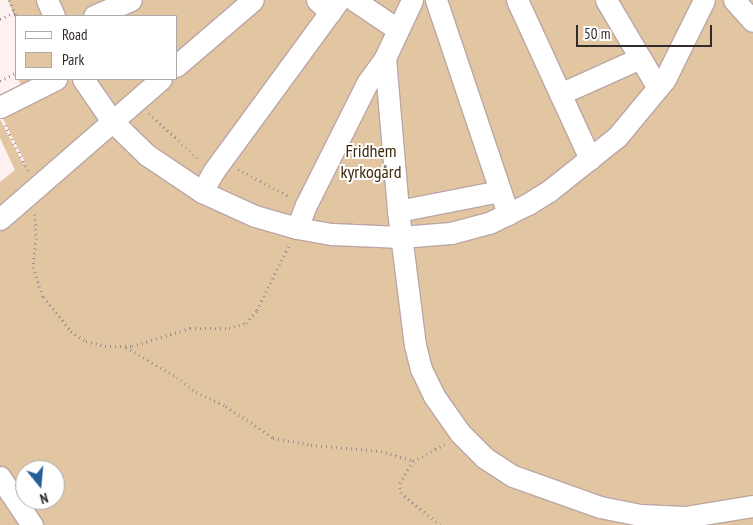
<!DOCTYPE html>
<meta charset="utf-8">
<style>
body{margin:0}
#map{position:relative;width:753px;height:525px;overflow:hidden;background:#fef1f1;font-family:"PT Sans Narrow",sans-serif}
div>[style]{position:absolute}
[style*='--x']{left:calc(var(--x)*1px);top:calc(var(--y)*1px);width:calc(var(--w)*1px);rotate:calc(var(--a)*1deg)}
.green>*{inset:0;background:#e2c5a1}
.path>*{height:3px;margin-top:-1.5px;transform-origin:0;background:repeating-linear-gradient(90deg,#9b9090 0 1px,transparent 0 5px)}
.roads{filter:drop-shadow(1px 0 #bba6a5) drop-shadow(-1px 0 #bba6a5) drop-shadow(0 1px #bba6a5) drop-shadow(0 -1px #bba6a5)}
.minor>*{height:21px;margin:-10.5px;padding:0 10.5px;transform-origin:10.5px;border-radius:10.5px;background:#fff}
span{translate:-50% -50%;white-space:nowrap;text-align:center;line-height:1.15;-webkit-text-stroke:4px #fff;paint-order:stroke}
.park-label{font-size:18px;color:#3f2a0c}
.legend{position:absolute;left:15px;top:15px;width:162px;height:65px;box-sizing:border-box;background:#fff;border:1px solid #adaaaa;margin:0;padding:6px 9px;list-style:none;font-size:15px;color:#332b2b}
.legend li{display:flex;align-items:center;gap:10px;height:25px}
.legend b{width:25px;border:1px solid #adaaaa}
.north{position:absolute;left:15px;top:460px;width:50px;height:50px;box-sizing:border-box;background:#fff;border:1px solid #adaaaa;border-radius:50%;rotate:163deg;font-size:14px;font-weight:700;line-height:20px;text-align:center;color:#332b2b}
.north::after{content:'';display:block;margin:auto;width:18px;height:22px;background:#246097;clip-path:polygon(50% 0,100% 100%,50% 72%,0 100%)}
.scale{position:absolute;left:576px;top:25px;width:136px;height:22px;box-sizing:border-box;border:2px solid #332b2b;border-top:0;padding-left:6px;font-size:15px;line-height:18px;white-space:nowrap;color:#332b2b;-webkit-text-stroke:4px #fff;paint-order:stroke}
</style>
<div id="map">
<div class="green">
<div style="clip-path:polygon(evenodd,8px 0,753px 0,753px 525px,0 525px,0 182px,15px 170px,0 138px,0 119px,23px 164px,25px 162px,2px 117px,23px 89px,18px 79px,176px 79px,176px 16px,16px 16px,16px 21px,8px 0,25px 470px,55px 470px,55px 500px,25px 500px,25px 470px)"></div>
</div>
<div class="path">
<div style="--x:9;--y:0;--w:17;--a:66"></div>
<div style="--x:0;--y:19;--w:17;--a:-25"></div>
<div style="--x:0;--y:81;--w:18;--a:-27"></div>
<div style="--x:149;--y:113;--w:69;--a:43.2"></div>
<div style="--x:5;--y:125;--w:51;--a:63.4"></div>
<div style="--x:238;--y:169;--w:59;--a:28.3"></div>
<div style="--x:35;--y:214;--w:24;--a:88"></div>
<div style="--x:36;--y:238;--w:29;--a:96"></div>
<div style="--x:33;--y:267;--w:32;--a:72"></div>
<div style="--x:43;--y:297;--w:44;--a:50.5"></div>
<div style="--x:71;--y:331;--w:18;--a:34"></div>
<div style="--x:86;--y:341;--w:20;--a:15"></div>
<div style="--x:105;--y:346;--w:27;--a:0"></div>
<div style="--x:132;--y:346;--w:61;--a:-17.2"></div>
<div style="--x:190;--y:328;--w:39;--a:0"></div>
<div style="--x:229;--y:328;--w:18;--a:-16"></div>
<div style="--x:246;--y:323;--w:17;--a:-50"></div>
<div style="--x:257;--y:310;--w:72;--a:-63.8"></div>
<div style="--x:126;--y:347;--w:59;--a:30.5"></div>
<div style="--x:177;--y:377;--w:24;--a:38"></div>
<div style="--x:196;--y:392;--w:33;--a:25"></div>
<div style="--x:226;--y:406;--w:57;--a:34.2"></div>
<div style="--x:273;--y:438;--w:39;--a:10"></div>
<div style="--x:311;--y:445;--w:70;--a:4.9"></div>
<div style="--x:381;--y:451;--w:34;--a:17"></div>
<div style="--x:440;--y:525;--w:50;--a:-140.6"></div>
<div style="--x:401;--y:493;--w:10;--a:-96"></div>
<div style="--x:400;--y:483;--w:26;--a:-59"></div>
<div style="--x:413;--y:461;--w:36;--a:-28"></div>
</div>
<div class="roads">
<div class="minor">
<div style="--x:47;--y:0;--w:17;--a:66"></div>
<div style="--x:317;--y:0;--w:18;--a:43"></div>
<div style="--x:354;--y:0;--w:52;--a:34"></div>
<div style="--x:436;--y:0;--w:226;--a:71.4"></div>
<div style="--x:517;--y:0;--w:175;--a:65.3"></div>
<div style="--x:606;--y:0;--w:102;--a:59.4"></div>
<div style="--x:734;--y:0;--w:28;--a:48"></div>
<div style="--x:94;--y:16;--w:40;--a:-23.4"></div>
<div style="--x:385;--y:58;--w:154;--a:85.1"></div>
<div style="--x:398;--y:211;--w:135;--a:82.8"></div>
<div style="--x:415;--y:345;--w:25;--a:76"></div>
<div style="--x:421;--y:369;--w:30;--a:64"></div>
<div style="--x:434;--y:396;--w:45;--a:54.9"></div>
<div style="--x:460;--y:433;--w:35;--a:45"></div>
<div style="--x:485;--y:458;--w:33;--a:33"></div>
<div style="--x:513;--y:476;--w:92;--a:19.6"></div>
<div style="--x:600;--y:507;--w:41;--a:11.3"></div>
<div style="--x:640;--y:515;--w:45;--a:2.5"></div>
<div style="--x:685;--y:517;--w:69;--a:-9.2"></div>
<div style="--x:176;--y:66;--w:101;--a:-40.6"></div>
<div style="--x:83;--y:79;--w:51;--a:55.4"></div>
<div style="--x:112;--y:121;--w:49;--a:44.2"></div>
<div style="--x:147;--y:155;--w:66;--a:33.9"></div>
<div style="--x:202;--y:192;--w:58;--a:24.4"></div>
<div style="--x:255;--y:216;--w:44;--a:15.9"></div>
<div style="--x:297;--y:228;--w:36;--a:10"></div>
<div style="--x:332;--y:234;--w:69;--a:2.5"></div>
<div style="--x:401;--y:237;--w:50;--a:-4.6"></div>
<div style="--x:451;--y:233;--w:39;--a:-15"></div>
<div style="--x:489;--y:223;--w:43;--a:-26"></div>
<div style="--x:528;--y:204;--w:25;--a:-32"></div>
<div style="--x:549;--y:191;--w:87;--a:-38.5"></div>
<div style="--x:617;--y:137;--w:75;--a:-50.4"></div>
<div style="--x:665;--y:79;--w:88;--a:-63.7"></div>
<div style="--x:560;--y:94;--w:88;--a:-24.2"></div>
<div style="--x:0;--y:107;--w:63;--a:-26.6"></div>
<div style="--x:202;--y:192;--w:23;--a:-61"></div>
<div style="--x:213;--y:172;--w:213;--a:-53.8"></div>
<div style="--x:398;--y:211;--w:104;--a:-11.1"></div>
<div style="--x:0;--y:219;--w:213;--a:-41"></div>
<div style="--x:297;--y:228;--w:25;--a:-69"></div>
<div style="--x:306;--y:205;--w:136;--a:-63.4"></div>
<div style="--x:367;--y:83;--w:31;--a:-54"></div>
<div style="--x:385;--y:58;--w:64;--a:-65"></div>
<div style="--x:0;--y:477;--w:58;--a:56.3"></div>
</div>
</div>
<div class="park-label">
<span style="left:371px;top:162px">Fridhem<br>kyrkogård</span>
</div>
<ul class="legend">
<li><b style="height:6px;background:#fff"></b>Road</li>
<li><b style="height:14px;background:#e2c5a1"></b>Park</li>
</ul>
<div class="north">N</div>
<div class="scale">50 m</div>
</div>
